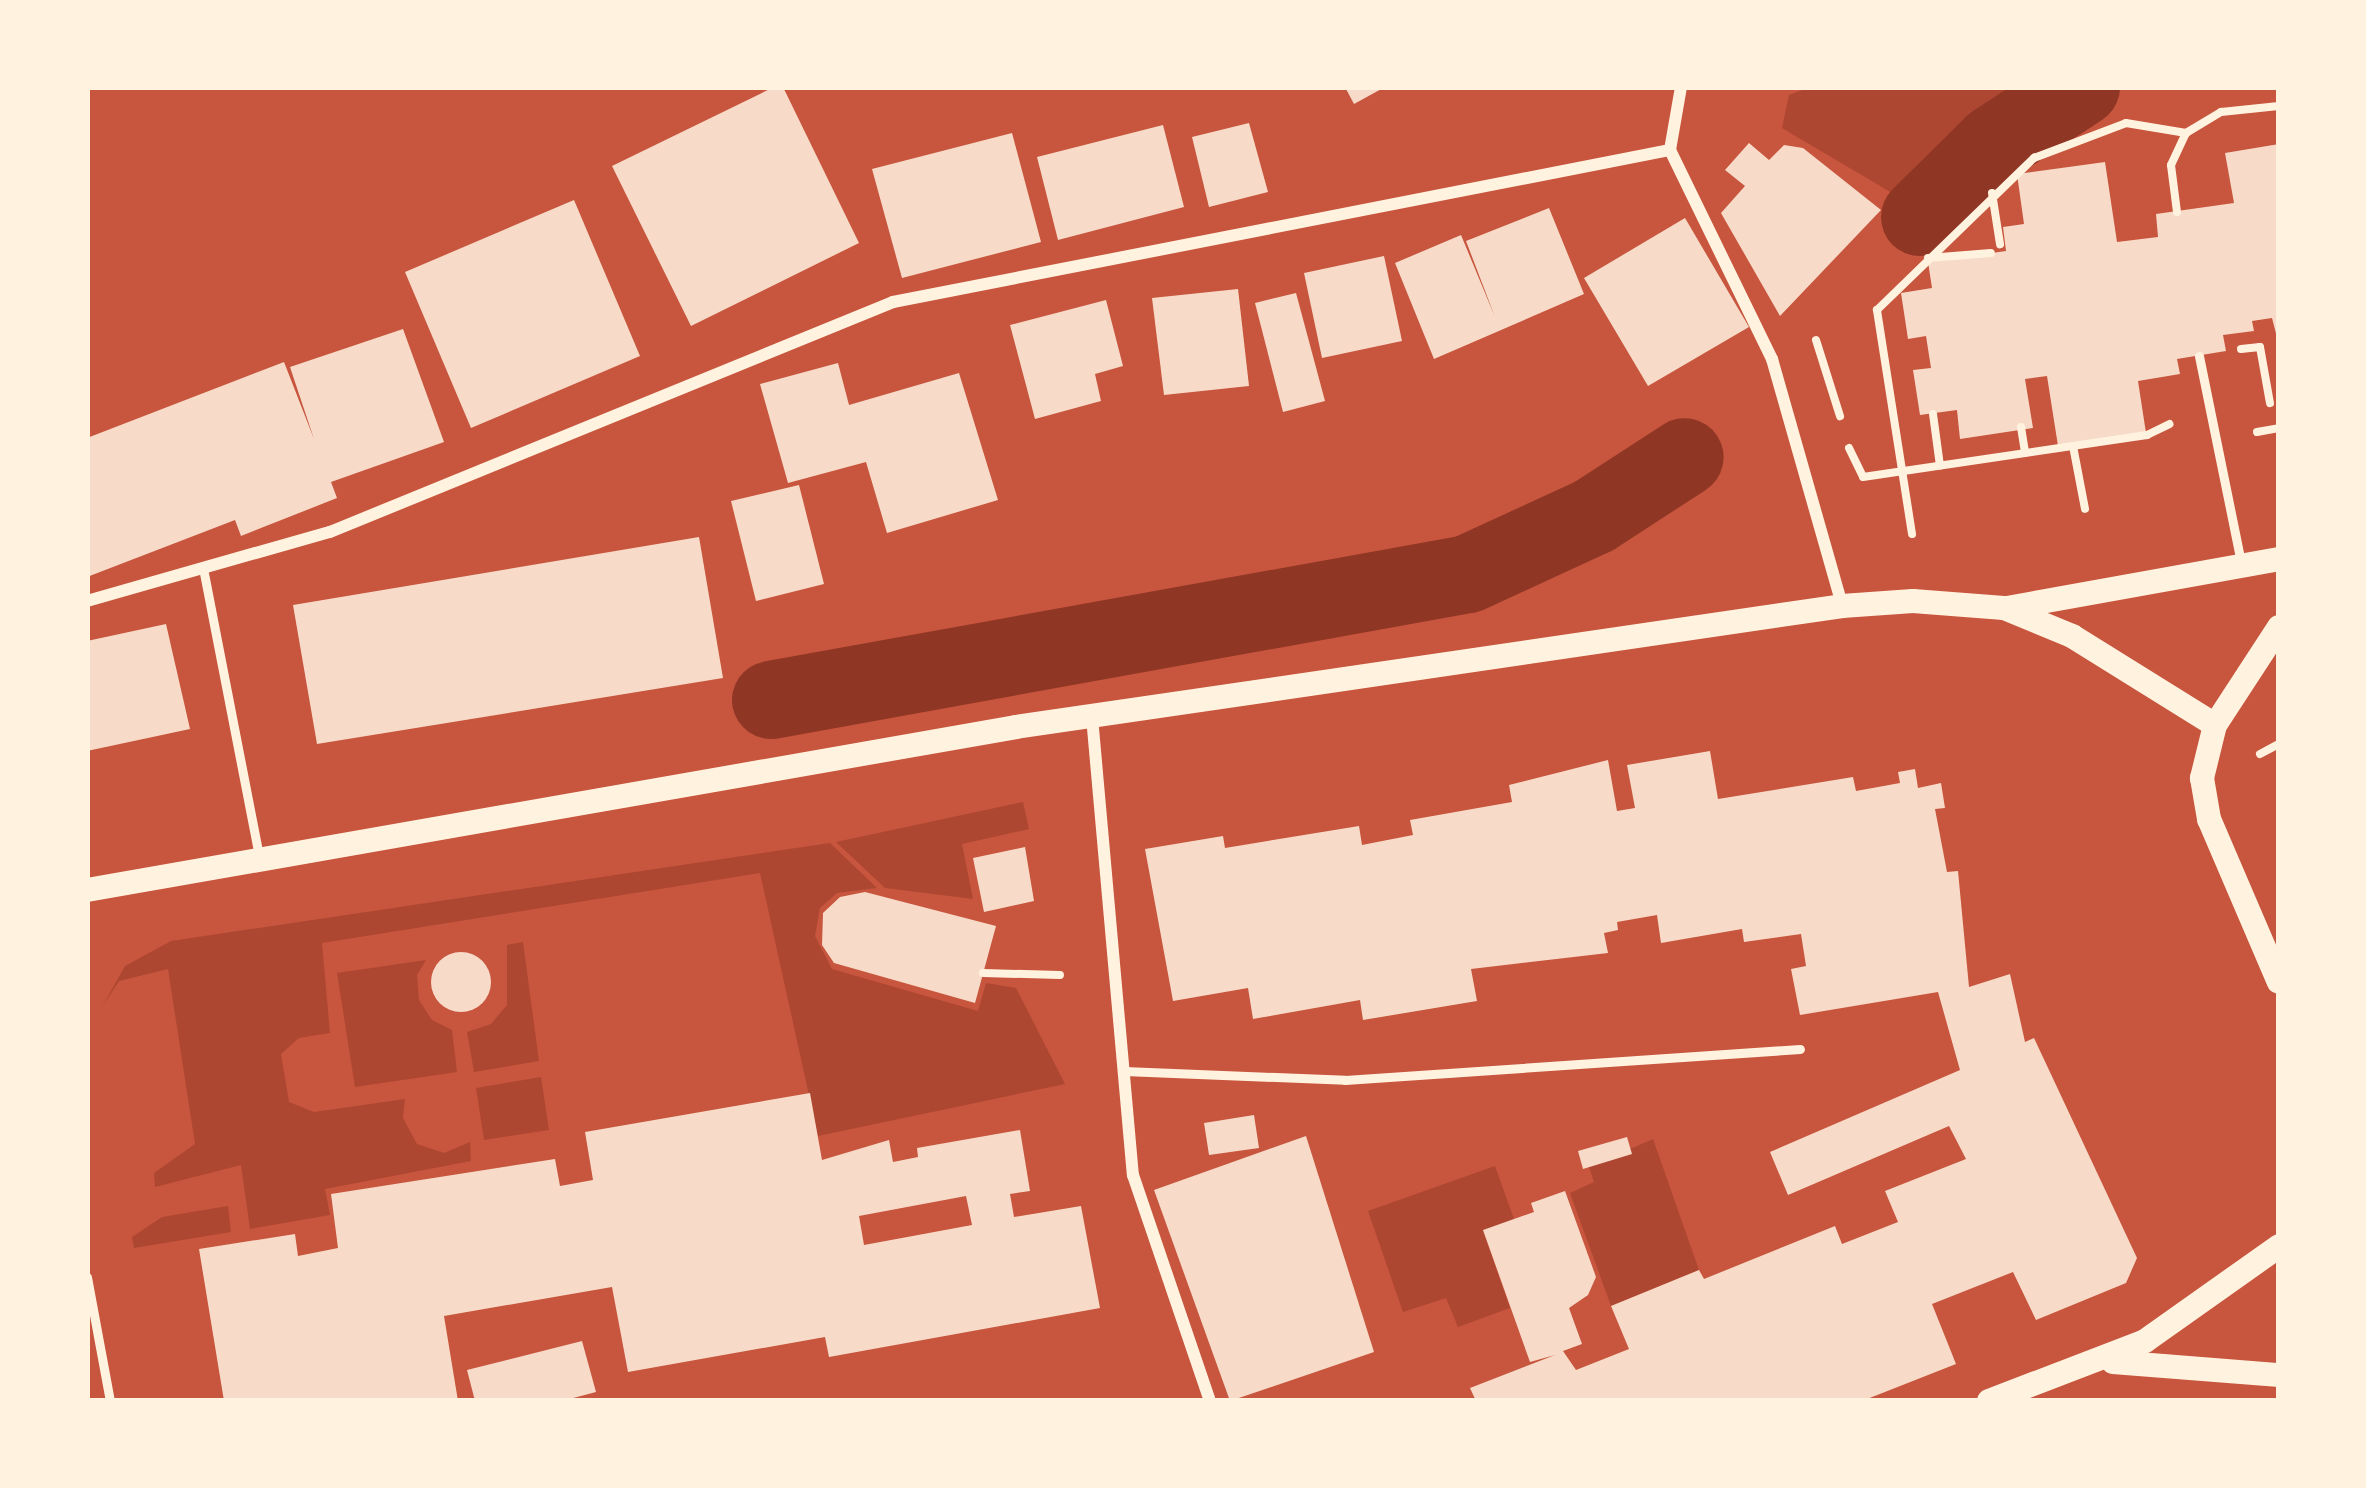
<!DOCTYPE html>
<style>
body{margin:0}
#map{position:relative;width:2366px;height:1488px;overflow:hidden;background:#c8553d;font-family:Spectral,serif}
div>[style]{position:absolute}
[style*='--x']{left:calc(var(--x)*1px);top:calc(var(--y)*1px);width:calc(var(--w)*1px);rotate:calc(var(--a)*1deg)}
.green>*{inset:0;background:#ae4732}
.canal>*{height:78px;margin:-39px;padding:0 39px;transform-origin:39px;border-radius:39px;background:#8f3625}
.building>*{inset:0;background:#f7dbc8}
.round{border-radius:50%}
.path>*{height:8px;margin:-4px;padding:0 4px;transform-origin:4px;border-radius:4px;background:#fff3e0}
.service>*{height:9px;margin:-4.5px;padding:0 4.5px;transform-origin:4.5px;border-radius:4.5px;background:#fff3e0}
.minor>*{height:12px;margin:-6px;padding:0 6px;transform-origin:6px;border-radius:6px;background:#fff3e0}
.secondary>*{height:24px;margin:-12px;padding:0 12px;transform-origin:12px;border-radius:12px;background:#fff3e0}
span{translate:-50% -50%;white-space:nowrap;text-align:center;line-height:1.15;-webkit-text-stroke:9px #fff3e0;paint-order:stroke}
.frame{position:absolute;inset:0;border:90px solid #fff3e0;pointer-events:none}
</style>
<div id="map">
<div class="green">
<div style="clip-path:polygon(1810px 87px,2019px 87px,1897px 196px,1782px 128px,1789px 95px)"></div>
<div style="clip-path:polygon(1023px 802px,1029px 829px,962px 844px,973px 899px,885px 888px,836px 842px)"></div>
<div style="clip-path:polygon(830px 843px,877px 888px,837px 893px,820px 908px,815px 936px,832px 969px,978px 1011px,986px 983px,1016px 988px,1065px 1084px,818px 1136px,760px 873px,322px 943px,330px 1033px,299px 1038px,281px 1054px,289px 1102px,314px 1112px,405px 1099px,403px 1118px,417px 1144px,444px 1153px,470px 1142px,471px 1161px,325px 1189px,330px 1215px,250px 1229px,241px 1165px,155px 1187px,154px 1173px,195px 1144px,168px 969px,119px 981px,102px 1007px,125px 966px,171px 941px)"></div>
<div style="clip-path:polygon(523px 942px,539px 1061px,474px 1072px,467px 1032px,491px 1024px,507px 1005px,507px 945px)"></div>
<div style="clip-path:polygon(426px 960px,417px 975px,419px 1000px,432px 1020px,452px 1030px,457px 1072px,355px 1087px,337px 973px)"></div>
<div style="clip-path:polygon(541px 1077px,549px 1130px,484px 1140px,476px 1088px)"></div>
<div style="clip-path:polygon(1653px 1139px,1699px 1270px,1611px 1306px,1570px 1193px,1594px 1182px,1589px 1167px)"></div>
<div style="clip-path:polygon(1495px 1166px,1514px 1219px,1483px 1231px,1510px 1308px,1458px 1327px,1446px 1298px,1403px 1312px,1368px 1211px)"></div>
<div style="clip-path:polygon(228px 1206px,231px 1232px,134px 1248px,132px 1237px,162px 1217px)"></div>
</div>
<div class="canal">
<div style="--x:1920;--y:217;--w:104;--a:-44.6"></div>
<div style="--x:1994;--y:144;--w:104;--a:-33.2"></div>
<div style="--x:771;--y:700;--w:708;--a:-10.25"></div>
<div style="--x:1468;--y:574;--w:139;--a:-24.7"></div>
<div style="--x:1594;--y:516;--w:108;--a:-33"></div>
</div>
<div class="building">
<div style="clip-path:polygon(774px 87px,783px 87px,859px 243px,691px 326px,612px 166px)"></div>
<div style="clip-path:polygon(1345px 87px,1385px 87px,1354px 104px)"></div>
<div style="clip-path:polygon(1249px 123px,1268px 192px,1209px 207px,1192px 137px)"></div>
<div style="clip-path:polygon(1163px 125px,1184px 207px,1058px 240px,1037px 157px)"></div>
<div style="clip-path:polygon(1012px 133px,1041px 242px,902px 278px,872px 169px)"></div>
<div style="clip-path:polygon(1749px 143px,1769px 160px,1784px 145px,1803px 148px,1881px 210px,1780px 316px,1721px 213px,1745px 186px,1725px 170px)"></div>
<div style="clip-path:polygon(2279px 144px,2279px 345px,2272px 318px,2252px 321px,2254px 331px,2223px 335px,2226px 351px,2177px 359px,2180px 374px,2138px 381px,2146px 433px,2058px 446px,2047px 376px,2025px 379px,2033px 428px,1960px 439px,1957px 410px,1920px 415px,1913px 370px,1931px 368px,1926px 336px,1908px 339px,1901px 293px,1932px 288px,1928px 262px,2006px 251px,2003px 227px,2024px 224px,2017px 174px,2105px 162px,2117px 242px,2158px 237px,2156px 214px,2234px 203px,2225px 153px)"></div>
<div style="clip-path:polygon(574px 200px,640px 356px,471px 428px,405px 272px)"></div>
<div style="clip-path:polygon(1549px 208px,1584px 294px,1434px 359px,1395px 263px,1461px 235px,1495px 317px,1466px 241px)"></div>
<div style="clip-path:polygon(1685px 218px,1749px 327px,1648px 386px,1584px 278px)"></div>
<div style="clip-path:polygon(1384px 256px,1402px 341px,1322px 358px,1304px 273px)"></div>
<div style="clip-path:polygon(1238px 289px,1249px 386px,1164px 395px,1152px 298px)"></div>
<div style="clip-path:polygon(1296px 293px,1325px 401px,1283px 412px,1255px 303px)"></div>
<div style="clip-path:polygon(1106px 300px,1123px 366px,1095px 374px,1101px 401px,1035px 419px,1010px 325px)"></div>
<div style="clip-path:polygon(403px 329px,444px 442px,331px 482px,337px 498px,241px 536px,235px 520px,87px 577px,87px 438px,284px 362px,314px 439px,290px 367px)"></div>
<div style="clip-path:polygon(838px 363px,849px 405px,959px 373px,998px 500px,887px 533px,866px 462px,788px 483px,760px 384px)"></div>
<div style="clip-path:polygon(799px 485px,824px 584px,756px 601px,731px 501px)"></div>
<div style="clip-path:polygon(699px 537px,723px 678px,317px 744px,293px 605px)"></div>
<div style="clip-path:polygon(166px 624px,190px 729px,87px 751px,87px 641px)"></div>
<div style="clip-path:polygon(1710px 751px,1718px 799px,1853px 777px,1856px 791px,1900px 783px,1898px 772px,1915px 769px,1918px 788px,1941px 783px,1945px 808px,1935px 809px,1947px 872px,1958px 871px,1969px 987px,2010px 974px,2025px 1042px,2034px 1038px,2137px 1258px,2126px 1283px,2036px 1320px,2013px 1272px,1932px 1304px,1956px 1364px,1862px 1401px,1476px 1401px,1470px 1388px,1555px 1355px,1530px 1362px,1483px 1230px,1534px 1212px,1531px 1203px,1565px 1191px,1596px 1277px,1588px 1295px,1569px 1308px,1582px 1344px,1563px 1351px,1576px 1370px,1629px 1349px,1611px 1306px,1699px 1270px,1704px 1279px,1835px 1226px,1842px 1244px,1898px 1222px,1885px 1191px,1966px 1159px,1949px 1126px,1788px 1195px,1770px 1152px,1960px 1070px,1938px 992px,1800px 1015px,1791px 969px,1806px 966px,1801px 934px,1744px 942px,1742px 929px,1661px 943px,1657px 915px,1617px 922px,1618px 930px,1604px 933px,1608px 953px,1471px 969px,1477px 1001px,1363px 1020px,1360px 1000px,1253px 1019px,1248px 988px,1173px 1001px,1145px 849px,1223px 836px,1225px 848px,1359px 826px,1362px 845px,1413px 835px,1410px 820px,1512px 802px,1509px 785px,1608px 760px,1617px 811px,1635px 808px,1627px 765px)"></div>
<div style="clip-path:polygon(1025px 847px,1034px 901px,984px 912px,973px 858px)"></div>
<div style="clip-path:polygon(865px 892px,996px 926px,975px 1003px,834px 963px,822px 945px,823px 913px,840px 897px)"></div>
<div class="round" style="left:431px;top:952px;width:60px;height:60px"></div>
<div style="clip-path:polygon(evenodd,810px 1093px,822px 1160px,889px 1140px,893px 1162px,918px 1157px,917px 1148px,1020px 1130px,1030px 1191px,1010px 1194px,1014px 1217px,1081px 1206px,1100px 1308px,829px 1357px,825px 1337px,628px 1372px,612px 1287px,444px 1316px,458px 1401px,224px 1401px,199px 1249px,295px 1234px,298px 1256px,338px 1248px,331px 1194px,555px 1159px,560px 1186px,593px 1180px,585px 1132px,810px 1093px,966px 1196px,972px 1225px,864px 1245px,859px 1216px,966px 1196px)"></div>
<div style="clip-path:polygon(1254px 1115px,1259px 1148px,1209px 1155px,1204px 1123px)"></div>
<div style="clip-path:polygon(1306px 1136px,1374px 1352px,1230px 1401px,1154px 1190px)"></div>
<div style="clip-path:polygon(1627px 1137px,1632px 1154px,1583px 1169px,1578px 1151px)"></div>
<div style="clip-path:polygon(582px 1341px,596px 1392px,562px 1401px,475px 1401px,467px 1370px)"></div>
</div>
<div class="path">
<div style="--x:1992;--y:193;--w:52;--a:81.1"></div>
<div style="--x:2177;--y:212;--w:47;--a:-97.3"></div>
<div style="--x:2171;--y:165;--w:35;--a:-65"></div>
<div style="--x:2186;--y:133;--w:41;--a:-31"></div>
<div style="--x:2221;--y:112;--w:58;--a:-5.9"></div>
<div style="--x:1928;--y:258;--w:63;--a:-4.5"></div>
<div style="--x:1816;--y:340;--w:80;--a:72.5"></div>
<div style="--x:2241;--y:349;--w:19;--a:-6"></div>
<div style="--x:2260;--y:347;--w:57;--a:79.9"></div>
<div style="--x:1933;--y:414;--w:52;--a:82.3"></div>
<div style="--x:2021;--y:427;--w:26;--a:81"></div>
<div style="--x:2257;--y:432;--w:22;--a:-10"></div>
<div style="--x:2073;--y:446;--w:64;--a:79.2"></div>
<div style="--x:1849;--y:448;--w:32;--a:64"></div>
<div style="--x:1863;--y:477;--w:287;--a:-8.4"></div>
<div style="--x:2147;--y:435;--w:25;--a:-26"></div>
<div style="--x:1912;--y:534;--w:227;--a:-98.9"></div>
<div style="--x:1877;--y:310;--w:219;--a:-44.1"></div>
<div style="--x:2034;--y:158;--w:98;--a:-20.8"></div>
<div style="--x:2126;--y:123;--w:61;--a:9.5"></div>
<div style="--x:2260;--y:754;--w:21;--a:-28"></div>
<div style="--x:983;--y:973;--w:77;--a:1.5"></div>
</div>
<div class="service">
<div style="--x:2199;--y:356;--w:210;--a:78.5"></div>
<div style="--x:203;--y:568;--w:293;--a:79"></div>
<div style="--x:1124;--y:1071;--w:221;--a:2.3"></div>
<div style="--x:1345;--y:1080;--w:456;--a:-3.9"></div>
<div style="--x:87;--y:1277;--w:126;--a:79.5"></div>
</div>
<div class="minor">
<div style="--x:1681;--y:87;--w:64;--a:99.9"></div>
<div style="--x:1670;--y:150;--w:233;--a:64"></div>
<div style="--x:1772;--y:359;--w:256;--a:74.1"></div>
<div style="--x:87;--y:601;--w:253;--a:-15.9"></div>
<div style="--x:330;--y:532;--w:608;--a:-22.22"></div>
<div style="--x:893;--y:302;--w:792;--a:-11.07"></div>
<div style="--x:1092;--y:717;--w:460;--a:84.9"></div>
<div style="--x:1133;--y:1175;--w:239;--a:71.2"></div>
</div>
<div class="secondary">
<div style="--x:2007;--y:608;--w:276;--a:-10.2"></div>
<div style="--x:2279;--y:627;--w:117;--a:123.1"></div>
<div style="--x:2215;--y:725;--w:55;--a:103.8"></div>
<div style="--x:2202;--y:778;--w:42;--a:80.3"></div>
<div style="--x:2209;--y:819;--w:177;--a:66.8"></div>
<div style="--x:87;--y:890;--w:943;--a:-9.95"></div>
<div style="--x:1016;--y:727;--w:835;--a:-8.33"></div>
<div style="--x:1842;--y:606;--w:71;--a:-4"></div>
<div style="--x:1913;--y:601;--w:91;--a:4.4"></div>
<div style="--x:2004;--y:608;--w:74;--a:22.4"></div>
<div style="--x:2072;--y:636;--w:168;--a:31.9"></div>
<div style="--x:2113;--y:1362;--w:167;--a:4.5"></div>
<div style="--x:1989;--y:1401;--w:167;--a:-21"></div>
<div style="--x:2145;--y:1341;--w:164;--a:-35.3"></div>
</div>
<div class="frame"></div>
</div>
